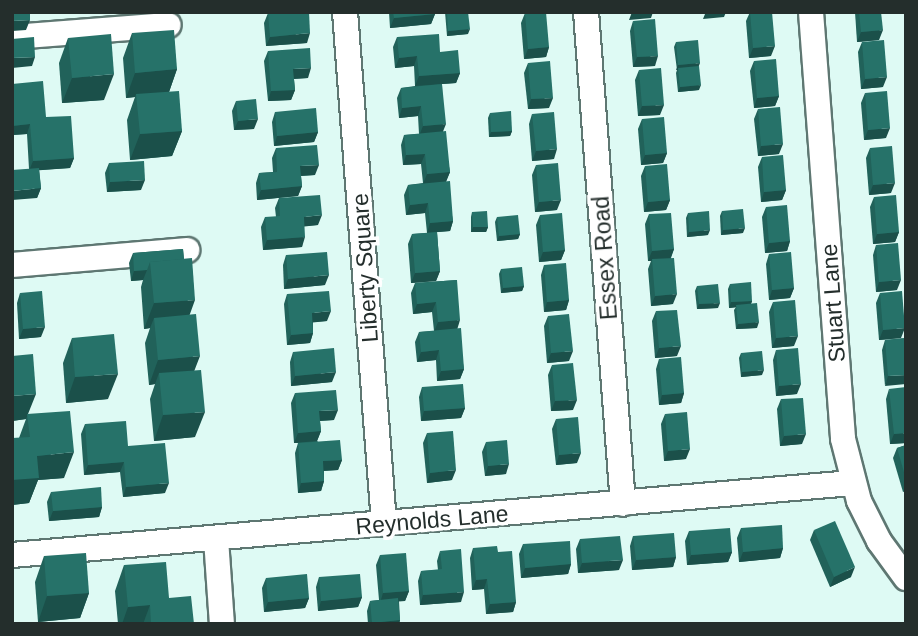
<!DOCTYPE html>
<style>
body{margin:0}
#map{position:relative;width:918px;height:636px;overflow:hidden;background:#defaf4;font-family:Helvetica,sans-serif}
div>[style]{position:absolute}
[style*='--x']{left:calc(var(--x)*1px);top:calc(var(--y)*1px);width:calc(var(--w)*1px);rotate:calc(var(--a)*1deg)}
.roads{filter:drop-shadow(2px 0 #5e7772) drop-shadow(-2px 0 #5e7772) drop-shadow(0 2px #5e7772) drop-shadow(0 -2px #5e7772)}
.minor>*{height:24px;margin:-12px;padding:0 12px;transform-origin:12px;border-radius:12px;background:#fff}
.wall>*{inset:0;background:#21625a}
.shaded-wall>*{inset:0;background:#1b504a}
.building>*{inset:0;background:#267269}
span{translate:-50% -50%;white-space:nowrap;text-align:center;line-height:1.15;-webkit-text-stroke:7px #fff;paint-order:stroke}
.street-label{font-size:23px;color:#242e2c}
.frame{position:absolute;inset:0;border:14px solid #242e2c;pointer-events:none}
</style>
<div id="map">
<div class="roads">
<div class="minor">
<div style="--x:345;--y:12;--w:513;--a:85.64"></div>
<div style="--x:586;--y:12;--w:493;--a:85.7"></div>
<div style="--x:811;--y:12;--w:428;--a:85.7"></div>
<div style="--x:843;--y:439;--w:64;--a:75.5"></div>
<div style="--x:859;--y:501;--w:45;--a:63.4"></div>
<div style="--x:879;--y:541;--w:46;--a:53.9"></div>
<div style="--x:12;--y:37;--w:157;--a:-4.4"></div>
<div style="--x:12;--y:265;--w:176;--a:-4.9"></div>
<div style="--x:216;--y:539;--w:85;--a:86"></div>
<div style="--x:12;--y:555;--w:843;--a:-4.9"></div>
</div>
</div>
<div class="wall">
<div style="clip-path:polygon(389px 12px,434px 12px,435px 14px,431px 24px,390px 28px)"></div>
<div style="clip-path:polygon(445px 12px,468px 12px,468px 34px,447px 36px)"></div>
<div style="clip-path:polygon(750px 12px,771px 56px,749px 58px,746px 21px)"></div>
<div style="clip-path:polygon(855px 12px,881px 12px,879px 40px,857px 42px)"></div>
<div style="clip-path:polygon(268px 13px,307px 43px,266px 46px,264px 23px)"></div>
<div style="clip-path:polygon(525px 13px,549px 47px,546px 57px,524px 59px,521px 23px)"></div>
<div style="clip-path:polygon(633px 21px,655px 66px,633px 67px,630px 31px)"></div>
<div style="clip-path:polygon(132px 33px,177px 69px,169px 92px,182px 131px,172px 156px,130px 160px,127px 120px,135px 97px,126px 98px,123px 58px)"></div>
<div style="clip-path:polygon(397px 37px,440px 52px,460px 73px,456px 83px,442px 84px,443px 132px,450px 172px,446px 181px,453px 221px,450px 231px,437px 232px,440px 271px,436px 281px,411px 283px,408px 244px,412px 234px,427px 233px,425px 213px,406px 215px,404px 195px,408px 185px,423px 183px,421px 164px,403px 165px,401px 145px,404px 135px,419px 134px,418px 116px,399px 118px,397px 98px,401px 88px,415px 86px,414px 66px,395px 68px,393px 47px)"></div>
<div style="clip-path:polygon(68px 38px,104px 100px,62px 103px,59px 63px)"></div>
<div style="clip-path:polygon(676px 42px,698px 66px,699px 90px,678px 92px,676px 73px,677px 70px,674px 47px)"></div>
<div style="clip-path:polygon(862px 42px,883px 87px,861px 89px,858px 52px)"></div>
<div style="clip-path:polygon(268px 51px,308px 78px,294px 79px,295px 90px,291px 100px,268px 101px,264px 61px)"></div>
<div style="clip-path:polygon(754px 61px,779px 96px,775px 106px,754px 108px,750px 71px)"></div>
<div style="clip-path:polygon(528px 63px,549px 108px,528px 109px,524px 73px)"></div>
<div style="clip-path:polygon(639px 70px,660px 115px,638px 116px,635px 80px)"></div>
<div style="clip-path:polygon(12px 84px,46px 117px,74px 158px,70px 168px,39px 170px,41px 188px,37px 198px,29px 169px,27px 134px,12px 135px)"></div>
<div style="clip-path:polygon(865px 93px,886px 138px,864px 140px,861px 103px)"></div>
<div style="clip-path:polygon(236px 101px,254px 129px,234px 130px,232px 111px)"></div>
<div style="clip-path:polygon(758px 109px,779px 154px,758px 156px,754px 119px)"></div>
<div style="clip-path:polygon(275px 112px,318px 132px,314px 142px,274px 146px,272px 122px)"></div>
<div style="clip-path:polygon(490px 113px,512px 131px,510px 136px,489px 137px,488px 118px)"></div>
<div style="clip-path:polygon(532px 114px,554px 159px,532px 161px,529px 124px)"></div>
<div style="clip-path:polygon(642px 119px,667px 153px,663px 163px,641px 165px,638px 129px)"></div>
<div style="clip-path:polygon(276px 148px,315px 175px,301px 176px,302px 186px,298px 196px,257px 200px,256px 183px,259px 173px,273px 172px,272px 158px)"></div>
<div style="clip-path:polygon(870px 148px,891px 193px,869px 195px,866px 158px)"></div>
<div style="clip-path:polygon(762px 157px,786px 190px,782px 200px,761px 202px,758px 167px)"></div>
<div style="clip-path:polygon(109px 163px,141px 190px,107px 192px,105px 173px)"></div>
<div style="clip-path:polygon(536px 165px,557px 210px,535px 212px,532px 175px)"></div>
<div style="clip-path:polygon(645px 166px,670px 200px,666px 210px,644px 212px,641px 176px)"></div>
<div style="clip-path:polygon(874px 197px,899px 232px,895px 242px,873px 244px,870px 207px)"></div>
<div style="clip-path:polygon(279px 198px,318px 225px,304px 226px,302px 247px,263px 250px,261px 227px,265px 217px,276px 217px,275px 208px)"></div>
<div style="clip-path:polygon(766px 207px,790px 241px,787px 251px,765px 253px,762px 217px)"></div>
<div style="clip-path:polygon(722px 211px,743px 233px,721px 235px,720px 216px)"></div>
<div style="clip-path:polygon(472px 212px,488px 227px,486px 232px,471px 232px,471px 217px)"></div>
<div style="clip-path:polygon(688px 213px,708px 235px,687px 237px,686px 218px)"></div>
<div style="clip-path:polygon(649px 214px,674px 249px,671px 258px,673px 304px,651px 306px,648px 269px,651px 261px,648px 261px,645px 224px)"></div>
<div style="clip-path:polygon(540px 215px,565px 250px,561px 260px,539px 262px,536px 225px)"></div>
<div style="clip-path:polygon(497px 217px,520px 234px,518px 239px,497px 241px,495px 222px)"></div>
<div style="clip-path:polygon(876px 245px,897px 290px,876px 292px,873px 255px)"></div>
<div style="clip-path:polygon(183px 249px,194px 370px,195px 437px,154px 441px,150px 399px,155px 384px,149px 385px,145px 343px,150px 328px,144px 329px,141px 287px,143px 280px,131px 281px,129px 263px,133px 253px)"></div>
<div style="clip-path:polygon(769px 254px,794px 288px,790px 298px,769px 300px,766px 264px)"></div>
<div style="clip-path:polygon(286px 255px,325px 285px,284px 289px,283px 265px)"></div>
<div style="clip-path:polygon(544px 265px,569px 300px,566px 310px,544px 312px,541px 275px)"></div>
<div style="clip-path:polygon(501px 269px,524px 286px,522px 291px,501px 293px,499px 274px)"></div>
<div style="clip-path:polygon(457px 280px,457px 328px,464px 369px,460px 379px,437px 381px,436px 360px,417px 362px,415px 342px,419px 332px,434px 331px,432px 312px,413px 314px,411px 293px,415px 283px)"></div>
<div style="clip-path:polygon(730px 284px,752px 301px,751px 304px,757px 328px,736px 329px,734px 310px,736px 307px,729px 308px,728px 289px)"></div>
<div style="clip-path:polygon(697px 286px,718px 308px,697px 309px,695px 291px)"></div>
<div style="clip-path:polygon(20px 293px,41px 337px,19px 339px,17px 303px)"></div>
<div style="clip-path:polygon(880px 293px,901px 338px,879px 340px,876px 303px)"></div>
<div style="clip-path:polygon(287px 294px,327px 321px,313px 322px,313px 333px,310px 343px,287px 345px,284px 304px)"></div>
<div style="clip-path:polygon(773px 302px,794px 346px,772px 348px,769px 312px)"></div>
<div style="clip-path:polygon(656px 311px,677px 356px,655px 358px,652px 321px)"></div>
<div style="clip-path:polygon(548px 316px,569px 361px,547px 363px,544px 326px)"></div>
<div style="clip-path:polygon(72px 338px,108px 399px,66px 403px,63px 363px)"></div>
<div style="clip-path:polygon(906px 338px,885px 386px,882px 350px,885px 340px)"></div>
<div style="clip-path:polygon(776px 350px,797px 394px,776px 396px,773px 360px)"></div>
<div style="clip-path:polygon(293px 352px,332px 382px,291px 386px,290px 362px)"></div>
<div style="clip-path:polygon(741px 353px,762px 375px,741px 377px,739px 358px)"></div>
<div style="clip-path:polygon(659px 359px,684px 393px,681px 403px,659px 405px,656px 369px)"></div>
<div style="clip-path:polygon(552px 365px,573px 410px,551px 411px,548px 375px)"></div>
<div style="clip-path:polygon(422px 387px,465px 408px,461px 418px,421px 421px,419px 397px)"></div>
<div style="clip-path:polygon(889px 389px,906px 443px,890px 444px,886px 399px)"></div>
<div style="clip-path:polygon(295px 393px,334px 420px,320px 421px,321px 431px,317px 441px,342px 460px,338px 470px,324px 471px,324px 481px,321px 491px,298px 493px,295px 453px,298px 443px,294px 443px,291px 403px)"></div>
<div style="clip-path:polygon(781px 399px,802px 444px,780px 446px,777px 409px)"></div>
<div style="clip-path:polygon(28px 414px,64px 478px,38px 480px,29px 503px,12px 505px,12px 438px,19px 438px,26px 419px,12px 421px)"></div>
<div style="clip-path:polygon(665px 414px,686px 459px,664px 461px,661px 424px)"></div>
<div style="clip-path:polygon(556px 419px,577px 463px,556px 465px,552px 429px)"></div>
<div style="clip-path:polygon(85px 424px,128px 446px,165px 493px,123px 497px,120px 472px,84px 475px,81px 434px)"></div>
<div style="clip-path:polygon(427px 433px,452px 480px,427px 483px,423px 443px)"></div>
<div style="clip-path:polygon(486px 442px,506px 474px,485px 476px,482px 452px)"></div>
<div style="clip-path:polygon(906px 445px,906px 491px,903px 492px,893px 458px,897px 448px)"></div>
<div style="clip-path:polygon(51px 492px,102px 507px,99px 517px,49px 521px,47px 502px)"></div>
<div style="clip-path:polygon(741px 528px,783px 548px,780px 558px,739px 562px,737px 538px)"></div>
<div style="clip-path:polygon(814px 530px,851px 577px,830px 587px,810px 540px)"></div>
<div style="clip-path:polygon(689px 531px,732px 552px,728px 562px,687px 565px,685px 541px)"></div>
<div style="clip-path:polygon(633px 536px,676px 557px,673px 567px,632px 570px,630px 546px)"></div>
<div style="clip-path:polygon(580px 539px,619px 570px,578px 573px,576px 549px)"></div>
<div style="clip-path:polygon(523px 544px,571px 564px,568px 574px,521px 578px,519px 554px)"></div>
<div style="clip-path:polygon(473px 548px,498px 552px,516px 602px,513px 612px,486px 614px,484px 589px,472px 590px,470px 558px)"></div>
<div style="clip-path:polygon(440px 551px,461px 602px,420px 605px,418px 581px,421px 571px,438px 570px,437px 561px)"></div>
<div style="clip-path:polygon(380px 555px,409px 591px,405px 601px,399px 601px,400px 620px,399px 624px,368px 624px,367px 611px,370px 601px,379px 600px,376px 565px)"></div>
<div style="clip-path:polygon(44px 556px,89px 593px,80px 618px,38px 622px,35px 582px)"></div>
<div style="clip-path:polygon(124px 565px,169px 598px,194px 624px,118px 624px,115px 591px)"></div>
<div style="clip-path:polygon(319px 577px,362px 597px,358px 607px,318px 611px,316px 587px)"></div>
<div style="clip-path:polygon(266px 578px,309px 598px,305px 608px,264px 612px,262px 588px)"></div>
</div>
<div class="shaded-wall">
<div style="clip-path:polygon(632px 12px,653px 12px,651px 18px,629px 20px)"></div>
<div style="clip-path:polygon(726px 12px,724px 17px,703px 19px,705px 14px)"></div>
<div style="clip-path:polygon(435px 14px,431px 24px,390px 28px,394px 18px)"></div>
<div style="clip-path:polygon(30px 20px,26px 30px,12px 31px,12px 21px)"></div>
<div style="clip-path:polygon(470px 29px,468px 34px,447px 36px,448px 31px)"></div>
<div style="clip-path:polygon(883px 30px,879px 40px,857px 42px,861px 32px)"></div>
<div style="clip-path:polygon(310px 33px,307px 43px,266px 46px,270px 37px)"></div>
<div style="clip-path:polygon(775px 46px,771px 56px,749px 58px,753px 48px)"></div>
<div style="clip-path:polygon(549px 47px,546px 57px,524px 59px,528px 49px)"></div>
<div style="clip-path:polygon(417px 56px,414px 66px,395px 68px,399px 58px)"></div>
<div style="clip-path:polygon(658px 56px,655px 66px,633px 67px,637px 57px)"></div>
<div style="clip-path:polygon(35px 57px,32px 66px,12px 68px,12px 58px)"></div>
<div style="clip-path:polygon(700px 63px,698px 68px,676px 70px,678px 65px)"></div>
<div style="clip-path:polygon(311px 68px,308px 78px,289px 79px,293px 69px)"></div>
<div style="clip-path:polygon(177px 69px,168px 95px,136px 94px,135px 97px,126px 98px,135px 73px)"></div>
<div style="clip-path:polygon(460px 73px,456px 83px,415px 86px,419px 76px)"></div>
<div style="clip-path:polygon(114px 74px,104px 100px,62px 103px,72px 78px)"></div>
<div style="clip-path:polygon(887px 77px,883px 87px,861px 89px,865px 79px)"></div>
<div style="clip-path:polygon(701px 85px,699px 90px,678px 92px,680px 87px)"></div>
<div style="clip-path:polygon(295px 90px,291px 100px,268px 101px,271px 91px)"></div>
<div style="clip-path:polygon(779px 96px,775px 106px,754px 108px,757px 98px)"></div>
<div style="clip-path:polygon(553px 98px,549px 108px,528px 109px,531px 99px)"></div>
<div style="clip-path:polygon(664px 105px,660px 115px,638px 116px,642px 106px)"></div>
<div style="clip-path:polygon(421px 106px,418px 116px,399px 118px,402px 108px)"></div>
<div style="clip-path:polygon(258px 119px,254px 129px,234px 130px,238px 121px)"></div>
<div style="clip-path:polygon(30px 124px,27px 134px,12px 135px,12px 126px)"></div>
<div style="clip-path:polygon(446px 124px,442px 134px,419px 136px,423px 126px)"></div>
<div style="clip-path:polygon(890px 128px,886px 138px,864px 140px,868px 130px)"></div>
<div style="clip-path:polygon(182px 131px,172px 156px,130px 160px,140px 134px)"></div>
<div style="clip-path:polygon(512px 131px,510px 136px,489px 137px,491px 132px)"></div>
<div style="clip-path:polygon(318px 132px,314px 142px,274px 146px,277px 136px)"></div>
<div style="clip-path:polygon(783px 144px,779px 154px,758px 156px,761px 146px)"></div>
<div style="clip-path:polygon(557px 149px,554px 159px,532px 161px,536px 151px)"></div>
<div style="clip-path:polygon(667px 153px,663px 163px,641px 165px,645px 155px)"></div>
<div style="clip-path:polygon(425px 154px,421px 164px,403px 165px,406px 155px)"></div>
<div style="clip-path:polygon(74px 158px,70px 168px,29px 171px,33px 161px)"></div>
<div style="clip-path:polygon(319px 165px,315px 175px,297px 176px,300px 166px)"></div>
<div style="clip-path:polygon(450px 172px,446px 182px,423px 184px,427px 174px)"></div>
<div style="clip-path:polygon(145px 180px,141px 190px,107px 192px,110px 182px)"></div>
<div style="clip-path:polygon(895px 183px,891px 193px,869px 195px,873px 185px)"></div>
<div style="clip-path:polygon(302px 186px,298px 196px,257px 200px,261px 190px)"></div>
<div style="clip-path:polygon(41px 188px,37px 198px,12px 200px,12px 191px)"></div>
<div style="clip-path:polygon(786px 190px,782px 200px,761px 202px,764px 192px)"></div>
<div style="clip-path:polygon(561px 200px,557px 210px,535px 212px,539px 202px)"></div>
<div style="clip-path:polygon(670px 200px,666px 210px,644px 212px,648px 202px)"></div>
<div style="clip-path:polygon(428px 203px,425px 213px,406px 215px,410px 205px)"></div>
<div style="clip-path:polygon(322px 215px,318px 225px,300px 227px,304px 217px)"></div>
<div style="clip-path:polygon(453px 221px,450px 231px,427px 233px,430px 223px)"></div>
<div style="clip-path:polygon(473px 227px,488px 227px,486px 232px,471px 232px)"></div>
<div style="clip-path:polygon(745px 228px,743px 233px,721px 235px,723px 230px)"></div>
<div style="clip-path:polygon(710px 230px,708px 235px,687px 237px,689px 232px)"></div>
<div style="clip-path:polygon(899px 232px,895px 242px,873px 244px,877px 234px)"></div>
<div style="clip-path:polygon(520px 234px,518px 239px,497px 241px,499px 236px)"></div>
<div style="clip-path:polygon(305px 237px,302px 247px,263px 250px,267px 240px)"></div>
<div style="clip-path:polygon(790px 241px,787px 251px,765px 253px,769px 243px)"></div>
<div style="clip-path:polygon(674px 249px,670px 259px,648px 261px,652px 251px)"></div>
<div style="clip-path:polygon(565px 250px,561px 260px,539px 262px,543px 252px)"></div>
<div style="clip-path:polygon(147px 270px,143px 280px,131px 281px,134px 271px)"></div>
<div style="clip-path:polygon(440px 271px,436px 281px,411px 283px,415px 273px)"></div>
<div style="clip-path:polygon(329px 275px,325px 285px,284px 289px,288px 279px)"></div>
<div style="clip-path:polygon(901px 280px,897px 290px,876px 292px,879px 282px)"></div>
<div style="clip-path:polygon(524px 286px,522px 291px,501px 293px,503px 288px)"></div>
<div style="clip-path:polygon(794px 288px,790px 298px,769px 300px,772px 290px)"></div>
<div style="clip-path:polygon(677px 294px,673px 304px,651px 306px,655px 296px)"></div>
<div style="clip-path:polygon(195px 300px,186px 325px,154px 318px,150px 328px,144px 329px,154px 303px)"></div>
<div style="clip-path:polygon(569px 300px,566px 310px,544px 312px,547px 302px)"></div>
<div style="clip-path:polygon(752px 301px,750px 306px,729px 308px,731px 302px)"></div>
<div style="clip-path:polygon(436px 302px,432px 312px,413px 314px,417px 304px)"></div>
<div style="clip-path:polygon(720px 303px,718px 308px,697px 309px,699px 304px)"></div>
<div style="clip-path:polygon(331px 311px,327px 321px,308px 323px,312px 313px)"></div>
<div style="clip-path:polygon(460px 320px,457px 330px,434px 332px,438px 322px)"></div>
<div style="clip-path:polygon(759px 322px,757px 328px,736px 329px,738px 324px)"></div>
<div style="clip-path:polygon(45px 327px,41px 337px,19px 339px,23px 329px)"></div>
<div style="clip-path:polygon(905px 328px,901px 338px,879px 340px,883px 330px)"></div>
<div style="clip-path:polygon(313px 333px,310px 343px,287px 345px,291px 335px)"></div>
<div style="clip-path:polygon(798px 336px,794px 346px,772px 348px,776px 338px)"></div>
<div style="clip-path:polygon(681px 346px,677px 356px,655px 358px,659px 348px)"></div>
<div style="clip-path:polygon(439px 350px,436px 360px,417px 362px,421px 352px)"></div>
<div style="clip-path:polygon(573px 351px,569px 361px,547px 363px,551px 353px)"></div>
<div style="clip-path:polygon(200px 356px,190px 382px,159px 373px,155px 384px,149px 385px,158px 360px)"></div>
<div style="clip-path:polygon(464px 369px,460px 379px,437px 381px,441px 371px)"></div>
<div style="clip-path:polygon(764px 370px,762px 375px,741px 377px,742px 372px)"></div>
<div style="clip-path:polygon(336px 372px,332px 382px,291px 386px,295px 376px)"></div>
<div style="clip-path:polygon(118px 374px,108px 399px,66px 403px,75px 377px)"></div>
<div style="clip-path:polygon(906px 375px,906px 384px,885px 386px,888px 376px)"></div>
<div style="clip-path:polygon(801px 384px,797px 394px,776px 396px,779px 386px)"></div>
<div style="clip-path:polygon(684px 393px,681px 403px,659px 405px,662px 395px)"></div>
<div style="clip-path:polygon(36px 394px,26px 419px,12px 421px,12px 396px)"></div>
<div style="clip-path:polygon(577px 400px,573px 410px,551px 411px,555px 401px)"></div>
<div style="clip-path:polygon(465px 408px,461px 418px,421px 421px,424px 411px)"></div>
<div style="clip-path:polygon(338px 410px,334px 420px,316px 421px,319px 411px)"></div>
<div style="clip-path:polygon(205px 412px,195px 437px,154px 441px,163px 415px)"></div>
<div style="clip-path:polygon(321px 431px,317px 441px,294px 443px,298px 433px)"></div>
<div style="clip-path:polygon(906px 433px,906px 443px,890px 444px,894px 434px)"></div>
<div style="clip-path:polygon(806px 434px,802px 444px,780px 446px,784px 436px)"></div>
<div style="clip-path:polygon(690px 449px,686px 459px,664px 461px,668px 451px)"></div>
<div style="clip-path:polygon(74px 452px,64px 478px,38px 480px,29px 503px,12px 505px,12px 480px,37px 456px)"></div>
<div style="clip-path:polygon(581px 453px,577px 463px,556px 465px,559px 455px)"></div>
<div style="clip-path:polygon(342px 460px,338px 470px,319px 471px,323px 461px)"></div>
<div style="clip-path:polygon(124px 462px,120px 472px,84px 475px,88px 465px)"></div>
<div style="clip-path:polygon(509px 464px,506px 474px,485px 476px,488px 466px)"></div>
<div style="clip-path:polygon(456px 470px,452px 480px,427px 483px,430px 473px)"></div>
<div style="clip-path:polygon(324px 481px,321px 491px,298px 493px,301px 483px)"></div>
<div style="clip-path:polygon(169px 483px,165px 493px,123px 497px,126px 487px)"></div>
<div style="clip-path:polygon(102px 507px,99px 517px,49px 521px,53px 511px)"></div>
<div style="clip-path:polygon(783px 548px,780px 558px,739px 562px,743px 552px)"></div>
<div style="clip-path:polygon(732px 552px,728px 562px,687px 565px,691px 555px)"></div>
<div style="clip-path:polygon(676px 557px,673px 567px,632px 570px,636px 560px)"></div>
<div style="clip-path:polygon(623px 560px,619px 570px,578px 573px,582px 563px)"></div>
<div style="clip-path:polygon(571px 564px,568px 574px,521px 578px,525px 568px)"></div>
<div style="clip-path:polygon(855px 567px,851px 577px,830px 587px,834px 577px)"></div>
<div style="clip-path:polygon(487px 579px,484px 589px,472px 590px,476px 580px)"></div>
<div style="clip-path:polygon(409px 591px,405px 601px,380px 603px,383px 593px)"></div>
<div style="clip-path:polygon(464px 592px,461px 602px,420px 605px,423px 595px)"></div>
<div style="clip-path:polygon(89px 593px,80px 618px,38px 622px,47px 596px)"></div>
<div style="clip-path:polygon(362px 597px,358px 607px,318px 611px,321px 601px)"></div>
<div style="clip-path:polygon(309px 598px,305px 608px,264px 612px,268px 602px)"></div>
<div style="clip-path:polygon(516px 602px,513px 612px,486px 614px,490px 604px)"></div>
<div style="clip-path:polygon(150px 605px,143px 624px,122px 624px,128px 607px)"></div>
<div style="clip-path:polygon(400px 620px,399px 624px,372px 624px,372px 623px)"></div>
</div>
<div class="building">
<div style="clip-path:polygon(12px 12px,30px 12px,30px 20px,12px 21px)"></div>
<div style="clip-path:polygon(274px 12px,309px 12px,310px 33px,270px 37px,268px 13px)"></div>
<div style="clip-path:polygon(393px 12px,434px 12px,435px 14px,394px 18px)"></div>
<div style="clip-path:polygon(447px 12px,468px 12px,470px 29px,448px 31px)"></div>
<div style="clip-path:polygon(546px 12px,549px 47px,528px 49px,525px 13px)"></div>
<div style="clip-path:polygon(750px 12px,772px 12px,775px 46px,753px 48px)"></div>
<div style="clip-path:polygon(859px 12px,881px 12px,883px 30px,861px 32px)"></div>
<div style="clip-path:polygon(655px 19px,658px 56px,637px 57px,633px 21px)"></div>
<div style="clip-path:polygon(174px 30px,177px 69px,135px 73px,132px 33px)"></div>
<div style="clip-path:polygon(111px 34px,114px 74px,72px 78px,68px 38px)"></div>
<div style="clip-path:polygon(439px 34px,440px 52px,458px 50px,460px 73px,419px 76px,417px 56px,399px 58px,397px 37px)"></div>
<div style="clip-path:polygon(34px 37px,35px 57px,12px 58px,12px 39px)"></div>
<div style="clip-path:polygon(698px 40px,700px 63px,678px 65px,676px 42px)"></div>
<div style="clip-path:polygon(884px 40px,887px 77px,865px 79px,862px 42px)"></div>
<div style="clip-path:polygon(310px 48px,311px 68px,293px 69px,295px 90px,271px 91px,268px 51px)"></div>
<div style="clip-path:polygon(776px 59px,779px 96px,757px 98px,754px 61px)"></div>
<div style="clip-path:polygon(550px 61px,553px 98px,531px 99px,528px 63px)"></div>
<div style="clip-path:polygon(699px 66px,701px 85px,680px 87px,678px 68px)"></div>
<div style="clip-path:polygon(661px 68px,664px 105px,642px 106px,639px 70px)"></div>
<div style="clip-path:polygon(43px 81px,46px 117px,71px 116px,74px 158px,33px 161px,30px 124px,12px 126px,12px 84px)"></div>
<div style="clip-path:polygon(442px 84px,446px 124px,423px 126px,421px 106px,402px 108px,401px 88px)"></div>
<div style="clip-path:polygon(179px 91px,182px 131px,140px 134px,136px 94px)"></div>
<div style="clip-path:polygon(887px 91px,890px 128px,868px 130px,865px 93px)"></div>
<div style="clip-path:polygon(256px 99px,258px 119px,238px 121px,236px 101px)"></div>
<div style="clip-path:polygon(780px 107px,783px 144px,761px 146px,758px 109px)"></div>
<div style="clip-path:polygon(316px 108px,318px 132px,277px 136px,275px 112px)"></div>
<div style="clip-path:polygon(511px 111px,512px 131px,491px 132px,490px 113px)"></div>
<div style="clip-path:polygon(554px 112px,557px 149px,536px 151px,532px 114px)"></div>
<div style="clip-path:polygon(664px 117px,667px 153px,645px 155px,642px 119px)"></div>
<div style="clip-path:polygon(446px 131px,450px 172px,427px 174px,425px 154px,406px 155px,404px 135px)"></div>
<div style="clip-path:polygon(317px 145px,319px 165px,300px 166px,302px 186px,261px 190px,259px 173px,277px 172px,276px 148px)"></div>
<div style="clip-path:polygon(892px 146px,895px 183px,873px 185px,870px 148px)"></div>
<div style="clip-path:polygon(783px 155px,786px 190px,764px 192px,762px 157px)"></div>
<div style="clip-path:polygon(144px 161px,145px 180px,110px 182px,109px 163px)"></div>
<div style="clip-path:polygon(558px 163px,561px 200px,539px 202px,536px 165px)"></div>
<div style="clip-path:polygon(667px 164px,670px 200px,648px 202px,645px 166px)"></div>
<div style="clip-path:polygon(39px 168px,41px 188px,12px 191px,12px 170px)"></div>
<div style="clip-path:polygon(450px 181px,453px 221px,430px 223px,428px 203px,410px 205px,408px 185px)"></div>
<div style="clip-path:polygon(320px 195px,322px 215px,304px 217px,305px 237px,267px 240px,265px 217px,280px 216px,279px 198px)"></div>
<div style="clip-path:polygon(896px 195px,899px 232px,877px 234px,874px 197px)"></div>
<div style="clip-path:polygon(787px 205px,790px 241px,769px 243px,766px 207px)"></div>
<div style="clip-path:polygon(743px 209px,745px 228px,723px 230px,722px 211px)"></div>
<div style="clip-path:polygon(487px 211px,488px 227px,473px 227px,472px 212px)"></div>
<div style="clip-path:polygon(709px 211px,710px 230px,689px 232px,688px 213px)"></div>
<div style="clip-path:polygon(562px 213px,565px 250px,543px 252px,540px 215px)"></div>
<div style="clip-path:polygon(671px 213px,674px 249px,652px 251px,649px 214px)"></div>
<div style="clip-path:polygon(518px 215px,520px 234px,499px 236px,497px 217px)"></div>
<div style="clip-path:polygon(437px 232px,440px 271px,415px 273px,412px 234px)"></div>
<div style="clip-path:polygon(898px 243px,901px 280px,879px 282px,876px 245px)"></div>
<div style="clip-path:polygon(183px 249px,184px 259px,150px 262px,147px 270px,134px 271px,133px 253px)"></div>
<div style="clip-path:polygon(327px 252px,329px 275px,288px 279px,286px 255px)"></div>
<div style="clip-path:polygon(791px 252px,794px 288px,772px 290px,769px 254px)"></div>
<div style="clip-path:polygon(192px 258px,195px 300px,154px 303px,150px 262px)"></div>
<div style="clip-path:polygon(674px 258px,677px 294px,655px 296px,652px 259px)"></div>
<div style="clip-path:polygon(566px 263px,569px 300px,547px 302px,544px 265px)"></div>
<div style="clip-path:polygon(522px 267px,524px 286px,503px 288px,501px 269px)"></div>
<div style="clip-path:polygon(457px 280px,460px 320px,438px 322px,436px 302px,417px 304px,415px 283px)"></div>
<div style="clip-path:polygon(751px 282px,752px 301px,731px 302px,730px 284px)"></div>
<div style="clip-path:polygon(718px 284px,720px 303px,699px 304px,697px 286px)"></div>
<div style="clip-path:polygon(42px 291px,45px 327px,23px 329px,20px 293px)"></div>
<div style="clip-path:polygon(329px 291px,331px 311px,312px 313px,313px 333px,291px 335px,287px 294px)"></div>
<div style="clip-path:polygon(902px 291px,905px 328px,883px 330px,880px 293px)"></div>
<div style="clip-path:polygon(795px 300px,798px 336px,776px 338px,773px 302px)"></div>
<div style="clip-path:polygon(757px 303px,759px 322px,738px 324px,736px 305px)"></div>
<div style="clip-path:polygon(677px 310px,681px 346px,659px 348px,656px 311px)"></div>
<div style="clip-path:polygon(196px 314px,200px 356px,158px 360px,154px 318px)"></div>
<div style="clip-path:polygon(569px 314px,573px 351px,551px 353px,548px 316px)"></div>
<div style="clip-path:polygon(461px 328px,464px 369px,441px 371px,439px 350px,421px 352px,419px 332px)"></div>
<div style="clip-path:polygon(114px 334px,118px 374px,75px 377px,72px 338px)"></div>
<div style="clip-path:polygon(906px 338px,906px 375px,888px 376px,885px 340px)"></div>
<div style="clip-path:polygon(334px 348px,336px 372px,295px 376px,293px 352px)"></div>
<div style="clip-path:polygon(798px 348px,801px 384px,779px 386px,776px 350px)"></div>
<div style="clip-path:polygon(762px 351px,764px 370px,742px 372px,741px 353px)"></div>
<div style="clip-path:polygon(33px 354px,36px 394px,12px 396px,12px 356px)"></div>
<div style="clip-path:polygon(681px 357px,684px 393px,662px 395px,659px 359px)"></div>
<div style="clip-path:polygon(573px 363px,577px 400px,555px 401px,552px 365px)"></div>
<div style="clip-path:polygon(201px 370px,205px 412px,163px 415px,159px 373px)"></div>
<div style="clip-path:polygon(463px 384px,465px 408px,424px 411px,422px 387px)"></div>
<div style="clip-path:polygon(906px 387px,906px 433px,894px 434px,889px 389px)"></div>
<div style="clip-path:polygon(336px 390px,338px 410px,319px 411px,321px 431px,298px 433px,295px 393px)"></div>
<div style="clip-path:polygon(803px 398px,806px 434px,784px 436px,781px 399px)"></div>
<div style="clip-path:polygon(70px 411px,74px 452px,37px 456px,39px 478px,12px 480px,12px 438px,30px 437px,27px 414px)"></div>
<div style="clip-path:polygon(687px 412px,690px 449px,668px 451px,665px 414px)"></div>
<div style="clip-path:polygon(578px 417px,581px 453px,559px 455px,556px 419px)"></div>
<div style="clip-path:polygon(126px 421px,128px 446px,165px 443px,169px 483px,126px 487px,124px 462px,88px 465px,85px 424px)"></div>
<div style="clip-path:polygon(453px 431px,456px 470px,430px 473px,427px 433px)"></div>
<div style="clip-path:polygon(340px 440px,342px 460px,323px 461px,324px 481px,301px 483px,298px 443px)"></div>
<div style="clip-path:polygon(507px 440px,509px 464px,488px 466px,486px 442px)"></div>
<div style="clip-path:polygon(906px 445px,906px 479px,897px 448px)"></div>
<div style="clip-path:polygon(101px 487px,102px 507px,53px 511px,51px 492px)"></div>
<div style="clip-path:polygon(835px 521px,855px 567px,834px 577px,814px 530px)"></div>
<div style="clip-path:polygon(782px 525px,783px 548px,743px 552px,741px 528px)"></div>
<div style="clip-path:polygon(730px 528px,732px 552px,691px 555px,689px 531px)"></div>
<div style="clip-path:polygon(674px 533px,676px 557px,636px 560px,633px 536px)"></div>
<div style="clip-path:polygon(620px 536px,623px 560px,582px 563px,580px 539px)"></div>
<div style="clip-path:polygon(570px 541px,571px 564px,525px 568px,523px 544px)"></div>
<div style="clip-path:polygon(497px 546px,498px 552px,512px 551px,516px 602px,490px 604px,487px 579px,476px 580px,473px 548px)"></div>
<div style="clip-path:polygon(461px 549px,464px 592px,423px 595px,421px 571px,442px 569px,440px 551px)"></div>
<div style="clip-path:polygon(86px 553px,89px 593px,47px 596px,44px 556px)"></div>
<div style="clip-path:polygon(406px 553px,409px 591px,383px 593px,380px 555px)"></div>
<div style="clip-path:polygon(166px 562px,169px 598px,191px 596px,194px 624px,151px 624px,150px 605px,128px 607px,124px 565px)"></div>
<div style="clip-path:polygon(307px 574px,309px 598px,268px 602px,266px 578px)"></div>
<div style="clip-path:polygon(360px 574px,362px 597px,321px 601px,319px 577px)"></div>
<div style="clip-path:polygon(398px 598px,400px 620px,372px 623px,370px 601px)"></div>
<div style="clip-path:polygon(320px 622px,320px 624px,294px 624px)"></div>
</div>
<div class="street-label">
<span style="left:605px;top:258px;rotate:-94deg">Essex Road</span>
<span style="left:365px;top:268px;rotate:-94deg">Liberty Square</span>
<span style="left:833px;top:303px;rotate:-94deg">Stuart Lane</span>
<span style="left:432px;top:520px;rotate:-5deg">Reynolds Lane</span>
</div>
<div class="frame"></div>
</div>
